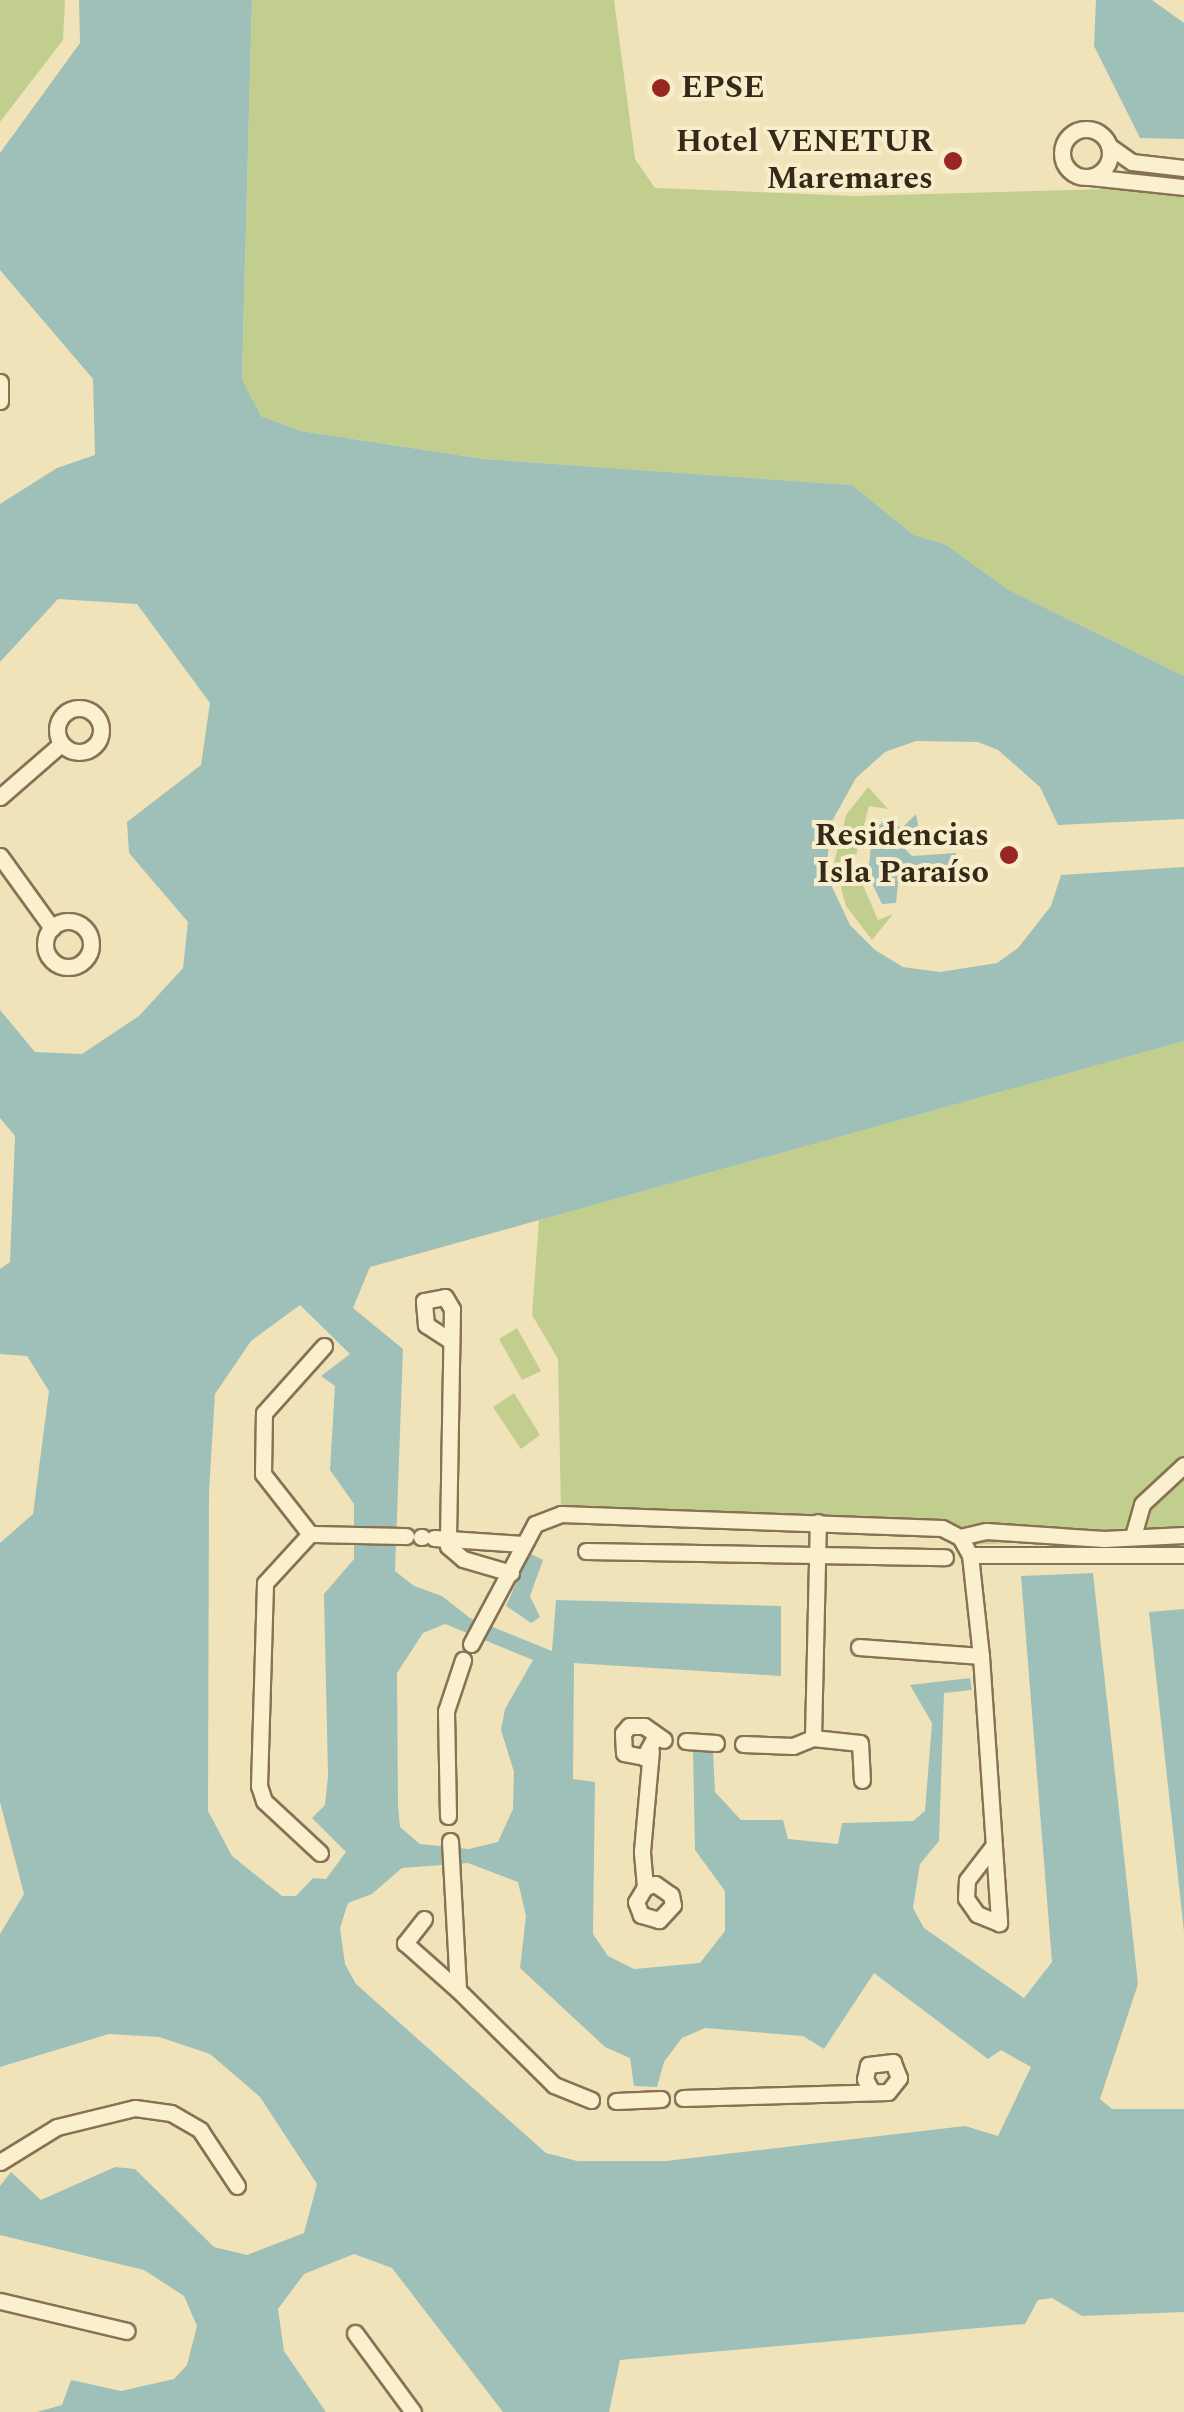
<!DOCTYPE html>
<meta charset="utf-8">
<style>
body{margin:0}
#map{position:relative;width:1184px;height:2412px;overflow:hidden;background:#f0e3ba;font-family:Spectral,serif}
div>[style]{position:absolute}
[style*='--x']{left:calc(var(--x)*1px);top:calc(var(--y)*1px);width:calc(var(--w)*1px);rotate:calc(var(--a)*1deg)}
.green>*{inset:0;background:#c2ce8e}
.water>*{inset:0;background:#9fc0b8}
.roads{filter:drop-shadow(2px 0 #877254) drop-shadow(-2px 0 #877254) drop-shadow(0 2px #877254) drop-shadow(0 -2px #877254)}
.street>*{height:15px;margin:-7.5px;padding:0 7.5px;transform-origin:7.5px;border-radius:7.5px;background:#fbf0cd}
.street>.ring{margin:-7.5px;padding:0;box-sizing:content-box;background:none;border:15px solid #fbf0cd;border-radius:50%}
.dots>*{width:28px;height:28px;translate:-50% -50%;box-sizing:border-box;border:5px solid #f7edca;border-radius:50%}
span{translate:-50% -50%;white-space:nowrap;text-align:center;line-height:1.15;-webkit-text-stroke:8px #f7edca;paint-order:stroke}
.poi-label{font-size:32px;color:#35291a;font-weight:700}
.left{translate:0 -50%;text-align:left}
.right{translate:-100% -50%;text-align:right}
</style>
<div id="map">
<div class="green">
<div style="clip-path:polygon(0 0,65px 0,63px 40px,0 122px)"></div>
<div style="clip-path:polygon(252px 0,614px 0,635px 159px,655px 188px,855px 196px,1184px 187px,1184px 676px,1009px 590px,945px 544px,914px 535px,852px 485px,484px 459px,301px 431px,261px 416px,242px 379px)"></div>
<div style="clip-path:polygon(868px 787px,888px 809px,869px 806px,855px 859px,834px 863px,846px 815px)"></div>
<div style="clip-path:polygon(836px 869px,856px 869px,878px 920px,893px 914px,872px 940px,846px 906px)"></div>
<div style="clip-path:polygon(1184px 1041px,1184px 1535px,967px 1545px,943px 1528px,561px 1514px,558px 1359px,532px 1315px,539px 1220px)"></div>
<div style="clip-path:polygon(517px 1328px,541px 1371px,522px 1380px,499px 1339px)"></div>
<div style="clip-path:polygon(514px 1393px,540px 1435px,521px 1449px,493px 1407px)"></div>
</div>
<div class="water">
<div style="clip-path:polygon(evenodd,79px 0,252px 0,242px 379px,261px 416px,301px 431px,484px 459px,852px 485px,914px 535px,945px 544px,1009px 590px,1184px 676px,1184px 819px,1058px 825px,1040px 787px,998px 750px,978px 742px,916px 741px,885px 752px,856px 778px,831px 823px,826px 874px,850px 925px,875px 950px,903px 967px,940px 972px,997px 963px,1018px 948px,1051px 906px,1061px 875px,1184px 867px,1184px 1041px,370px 1267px,353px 1308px,403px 1349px,395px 1571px,414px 1586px,442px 1596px,470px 1618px,552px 1651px,556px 1600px,781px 1606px,781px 1676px,574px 1663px,573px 1779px,595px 1782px,593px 1934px,608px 1956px,634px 1969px,700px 1963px,725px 1931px,725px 1891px,695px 1850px,693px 1751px,713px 1751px,715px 1792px,741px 1820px,783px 1820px,788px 1839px,838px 1844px,842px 1823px,913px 1821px,925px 1811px,932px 1723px,910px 1685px,970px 1678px,972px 1690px,944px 1693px,939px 1841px,920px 1864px,913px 1908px,924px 1928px,1024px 1998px,1052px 1962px,1021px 1576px,1093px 1573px,1138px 1984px,1100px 2099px,1112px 2109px,1184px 2109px,1184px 2312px,1082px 2316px,1052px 2298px,1038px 2300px,1025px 2324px,620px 2360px,609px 2412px,503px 2412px,392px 2268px,354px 2254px,304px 2274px,278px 2309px,284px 2351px,326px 2412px,37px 2412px,62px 2405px,71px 2380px,121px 2391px,174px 2379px,187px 2365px,197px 2326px,184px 2296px,144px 2270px,0 2235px,0 2186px,11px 2172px,41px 2200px,115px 2167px,135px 2169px,214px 2247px,247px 2255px,304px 2233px,317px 2184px,260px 2097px,210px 2054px,159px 2037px,109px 2034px,0 2067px,0 1934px,24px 1894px,0 1802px,0 1543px,33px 1514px,49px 1391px,27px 1356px,0 1354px,0 1269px,10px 1262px,15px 1136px,0 1118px,0 1010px,35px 1052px,82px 1054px,139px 1016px,183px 968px,188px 922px,129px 853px,127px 822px,201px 765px,210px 703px,137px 604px,58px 599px,0 662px,0 504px,57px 468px,95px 455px,93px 379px,0 270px,0 153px,80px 43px,79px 0,300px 1305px,350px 1354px,321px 1376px,335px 1386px,330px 1470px,354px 1504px,354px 1559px,324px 1594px,328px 1776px,325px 1805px,312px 1818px,346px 1852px,326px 1879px,313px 1878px,296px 1896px,282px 1896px,232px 1856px,208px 1811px,209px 1491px,215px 1394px,251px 1341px,300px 1305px,79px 0,445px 1624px,533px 1660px,505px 1709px,501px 1730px,514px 1772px,513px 1809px,498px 1842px,469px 1849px,420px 1844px,400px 1827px,398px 1805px,397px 1673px,423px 1633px,445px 1624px,79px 0,468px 1863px,518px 1882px,526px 1916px,520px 1968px,605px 2047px,630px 2058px,634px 2086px,657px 2087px,664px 2062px,682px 2038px,705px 2028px,803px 2036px,824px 2049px,874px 1973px,988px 2059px,1001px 2050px,1031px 2067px,998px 2136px,965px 2126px,666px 2161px,577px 2161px,546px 2153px,356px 1984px,345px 1964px,340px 1928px,348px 1903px,372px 1894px,402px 1868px,468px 1863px)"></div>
<div style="clip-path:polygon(1096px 0,1152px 0,1184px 23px,1184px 139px,1140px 138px,1094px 46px)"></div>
<div style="clip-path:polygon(916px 814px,919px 831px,915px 838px,905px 834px,905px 849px,912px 856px,956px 853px,959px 869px,899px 873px,896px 903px,882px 904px,868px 875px,871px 845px,895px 845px,873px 835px,874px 829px,886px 820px,902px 828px)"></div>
<div style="clip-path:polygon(529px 1553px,543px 1560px,530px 1596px,540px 1617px,531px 1623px,506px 1606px)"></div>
<div style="clip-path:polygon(1184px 1609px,1184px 1932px,1149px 1612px)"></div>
</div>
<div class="roads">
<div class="street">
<div class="ring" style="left:1062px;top:129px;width:33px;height:33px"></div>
<div style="--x:1109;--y:146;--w:28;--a:35"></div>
<div style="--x:1132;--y:162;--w:52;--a:6.6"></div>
<div style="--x:1090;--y:177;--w:95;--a:6.1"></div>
<div style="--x:0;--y:382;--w:19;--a:90"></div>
<div class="ring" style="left:57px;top:708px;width:29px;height:29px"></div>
<div style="--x:0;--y:797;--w:81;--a:-41"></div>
<div style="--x:0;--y:856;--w:89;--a:54.2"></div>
<div class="ring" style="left:45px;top:921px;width:31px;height:31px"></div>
<div style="--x:451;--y:1341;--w:30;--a:-147"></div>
<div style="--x:426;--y:1325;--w:24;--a:-95"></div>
<div style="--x:424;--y:1301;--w:21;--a:-11"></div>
<div style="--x:445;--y:1297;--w:14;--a:60"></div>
<div style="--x:452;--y:1309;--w:237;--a:91"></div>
<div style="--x:448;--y:1546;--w:20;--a:41"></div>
<div style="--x:463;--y:1559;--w:50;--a:16.3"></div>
<div style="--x:310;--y:1534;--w:76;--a:-128.1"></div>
<div style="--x:263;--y:1474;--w:61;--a:-89.1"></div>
<div style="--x:264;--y:1413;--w:90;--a:-48.2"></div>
<div style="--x:1133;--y:1536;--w:33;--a:-74"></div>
<div style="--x:1142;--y:1504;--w:57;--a:-42.9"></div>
<div style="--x:421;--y:1537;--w:1;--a:0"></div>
<div style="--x:960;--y:1537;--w:27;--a:-13"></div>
<div style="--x:986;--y:1531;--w:118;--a:3.9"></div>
<div style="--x:1104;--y:1539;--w:80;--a:-2.9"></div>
<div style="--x:434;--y:1538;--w:89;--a:3.9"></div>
<div style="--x:586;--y:1551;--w:359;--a:1"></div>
<div style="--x:970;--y:1555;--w:214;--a:0"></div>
<div style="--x:471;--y:1644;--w:136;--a:-61.9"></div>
<div style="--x:535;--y:1524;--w:28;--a:-21"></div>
<div style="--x:561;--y:1514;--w:381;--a:2.1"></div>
<div style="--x:942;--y:1528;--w:20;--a:27"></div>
<div style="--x:960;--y:1537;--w:21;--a:61"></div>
<div style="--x:970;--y:1555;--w:102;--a:83.8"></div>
<div style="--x:981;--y:1656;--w:268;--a:86.1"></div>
<div style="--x:999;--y:1923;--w:24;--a:-158"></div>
<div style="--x:977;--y:1914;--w:19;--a:-125"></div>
<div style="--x:966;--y:1898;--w:18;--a:-87"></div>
<div style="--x:967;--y:1880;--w:44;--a:-52.4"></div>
<div style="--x:859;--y:1647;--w:122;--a:4.2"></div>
<div style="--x:813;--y:1738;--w:47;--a:6.1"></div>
<div style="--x:860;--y:1743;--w:37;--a:87"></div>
<div style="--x:654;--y:1739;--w:21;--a:119"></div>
<div style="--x:644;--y:1757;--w:20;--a:-169"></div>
<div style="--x:624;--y:1753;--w:20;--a:-93"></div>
<div style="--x:623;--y:1733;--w:9;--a:-49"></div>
<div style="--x:629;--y:1726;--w:15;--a:0"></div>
<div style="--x:644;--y:1726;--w:24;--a:35"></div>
<div style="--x:686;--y:1741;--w:30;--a:4"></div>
<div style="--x:743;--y:1744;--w:50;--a:2.3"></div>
<div style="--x:793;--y:1746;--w:22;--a:-22"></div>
<div style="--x:813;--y:1738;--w:216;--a:-88.7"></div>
<div style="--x:448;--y:1816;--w:105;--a:-91.1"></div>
<div style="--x:446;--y:1711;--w:54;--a:-71.6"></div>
<div style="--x:450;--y:1841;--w:149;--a:86.9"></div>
<div style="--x:458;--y:1990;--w:135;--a:44.7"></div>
<div style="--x:554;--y:2085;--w:40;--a:22"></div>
<div style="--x:320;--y:1853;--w:76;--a:-137.1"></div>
<div style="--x:264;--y:1801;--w:16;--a:-108"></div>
<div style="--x:259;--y:1786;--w:203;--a:-88.3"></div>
<div style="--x:265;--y:1583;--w:67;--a:-47.4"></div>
<div style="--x:310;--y:1534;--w:96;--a:1.2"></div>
<div style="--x:645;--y:1887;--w:10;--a:-17"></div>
<div style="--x:655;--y:1884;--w:19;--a:35"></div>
<div style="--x:671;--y:1895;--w:10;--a:79"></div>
<div style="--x:673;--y:1905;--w:21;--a:133"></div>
<div style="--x:659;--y:1920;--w:19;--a:-164"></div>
<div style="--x:641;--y:1915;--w:14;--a:-111"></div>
<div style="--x:636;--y:1902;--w:17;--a:-59"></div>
<div style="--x:645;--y:1887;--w:36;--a:-95"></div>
<div style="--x:642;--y:1851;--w:100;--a:-84.9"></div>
<div style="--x:424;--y:1919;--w:31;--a:128"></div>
<div style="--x:405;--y:1943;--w:71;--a:41.6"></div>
<div style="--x:683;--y:2098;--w:205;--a:-1.7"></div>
<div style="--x:888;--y:2092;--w:18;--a:-52"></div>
<div style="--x:899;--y:2078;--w:17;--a:-111"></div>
<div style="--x:893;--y:2062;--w:25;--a:173"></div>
<div style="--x:868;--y:2065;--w:14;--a:102"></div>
<div style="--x:865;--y:2079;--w:13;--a:61"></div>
<div style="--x:616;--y:2101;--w:45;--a:-2.5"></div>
<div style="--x:0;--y:2162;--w:67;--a:-31.6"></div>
<div style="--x:57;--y:2127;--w:80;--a:-13.7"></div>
<div style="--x:135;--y:2108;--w:36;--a:8"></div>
<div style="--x:171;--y:2113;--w:34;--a:30"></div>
<div style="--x:200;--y:2130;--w:67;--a:56.5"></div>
<div style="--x:0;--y:2301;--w:130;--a:13.3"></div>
<div style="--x:355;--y:2333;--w:98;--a:53.7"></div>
</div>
</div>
<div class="dots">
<div style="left:661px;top:88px;background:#992721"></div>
<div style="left:953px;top:161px;background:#992721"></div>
<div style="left:1009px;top:855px;background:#992721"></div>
</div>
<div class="poi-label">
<span class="left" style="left:681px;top:88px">EPSE</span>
<span class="right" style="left:933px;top:161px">Hotel VENETUR<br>Maremares</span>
<span class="right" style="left:989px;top:855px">Residencias<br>Isla Paraíso</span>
</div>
</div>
